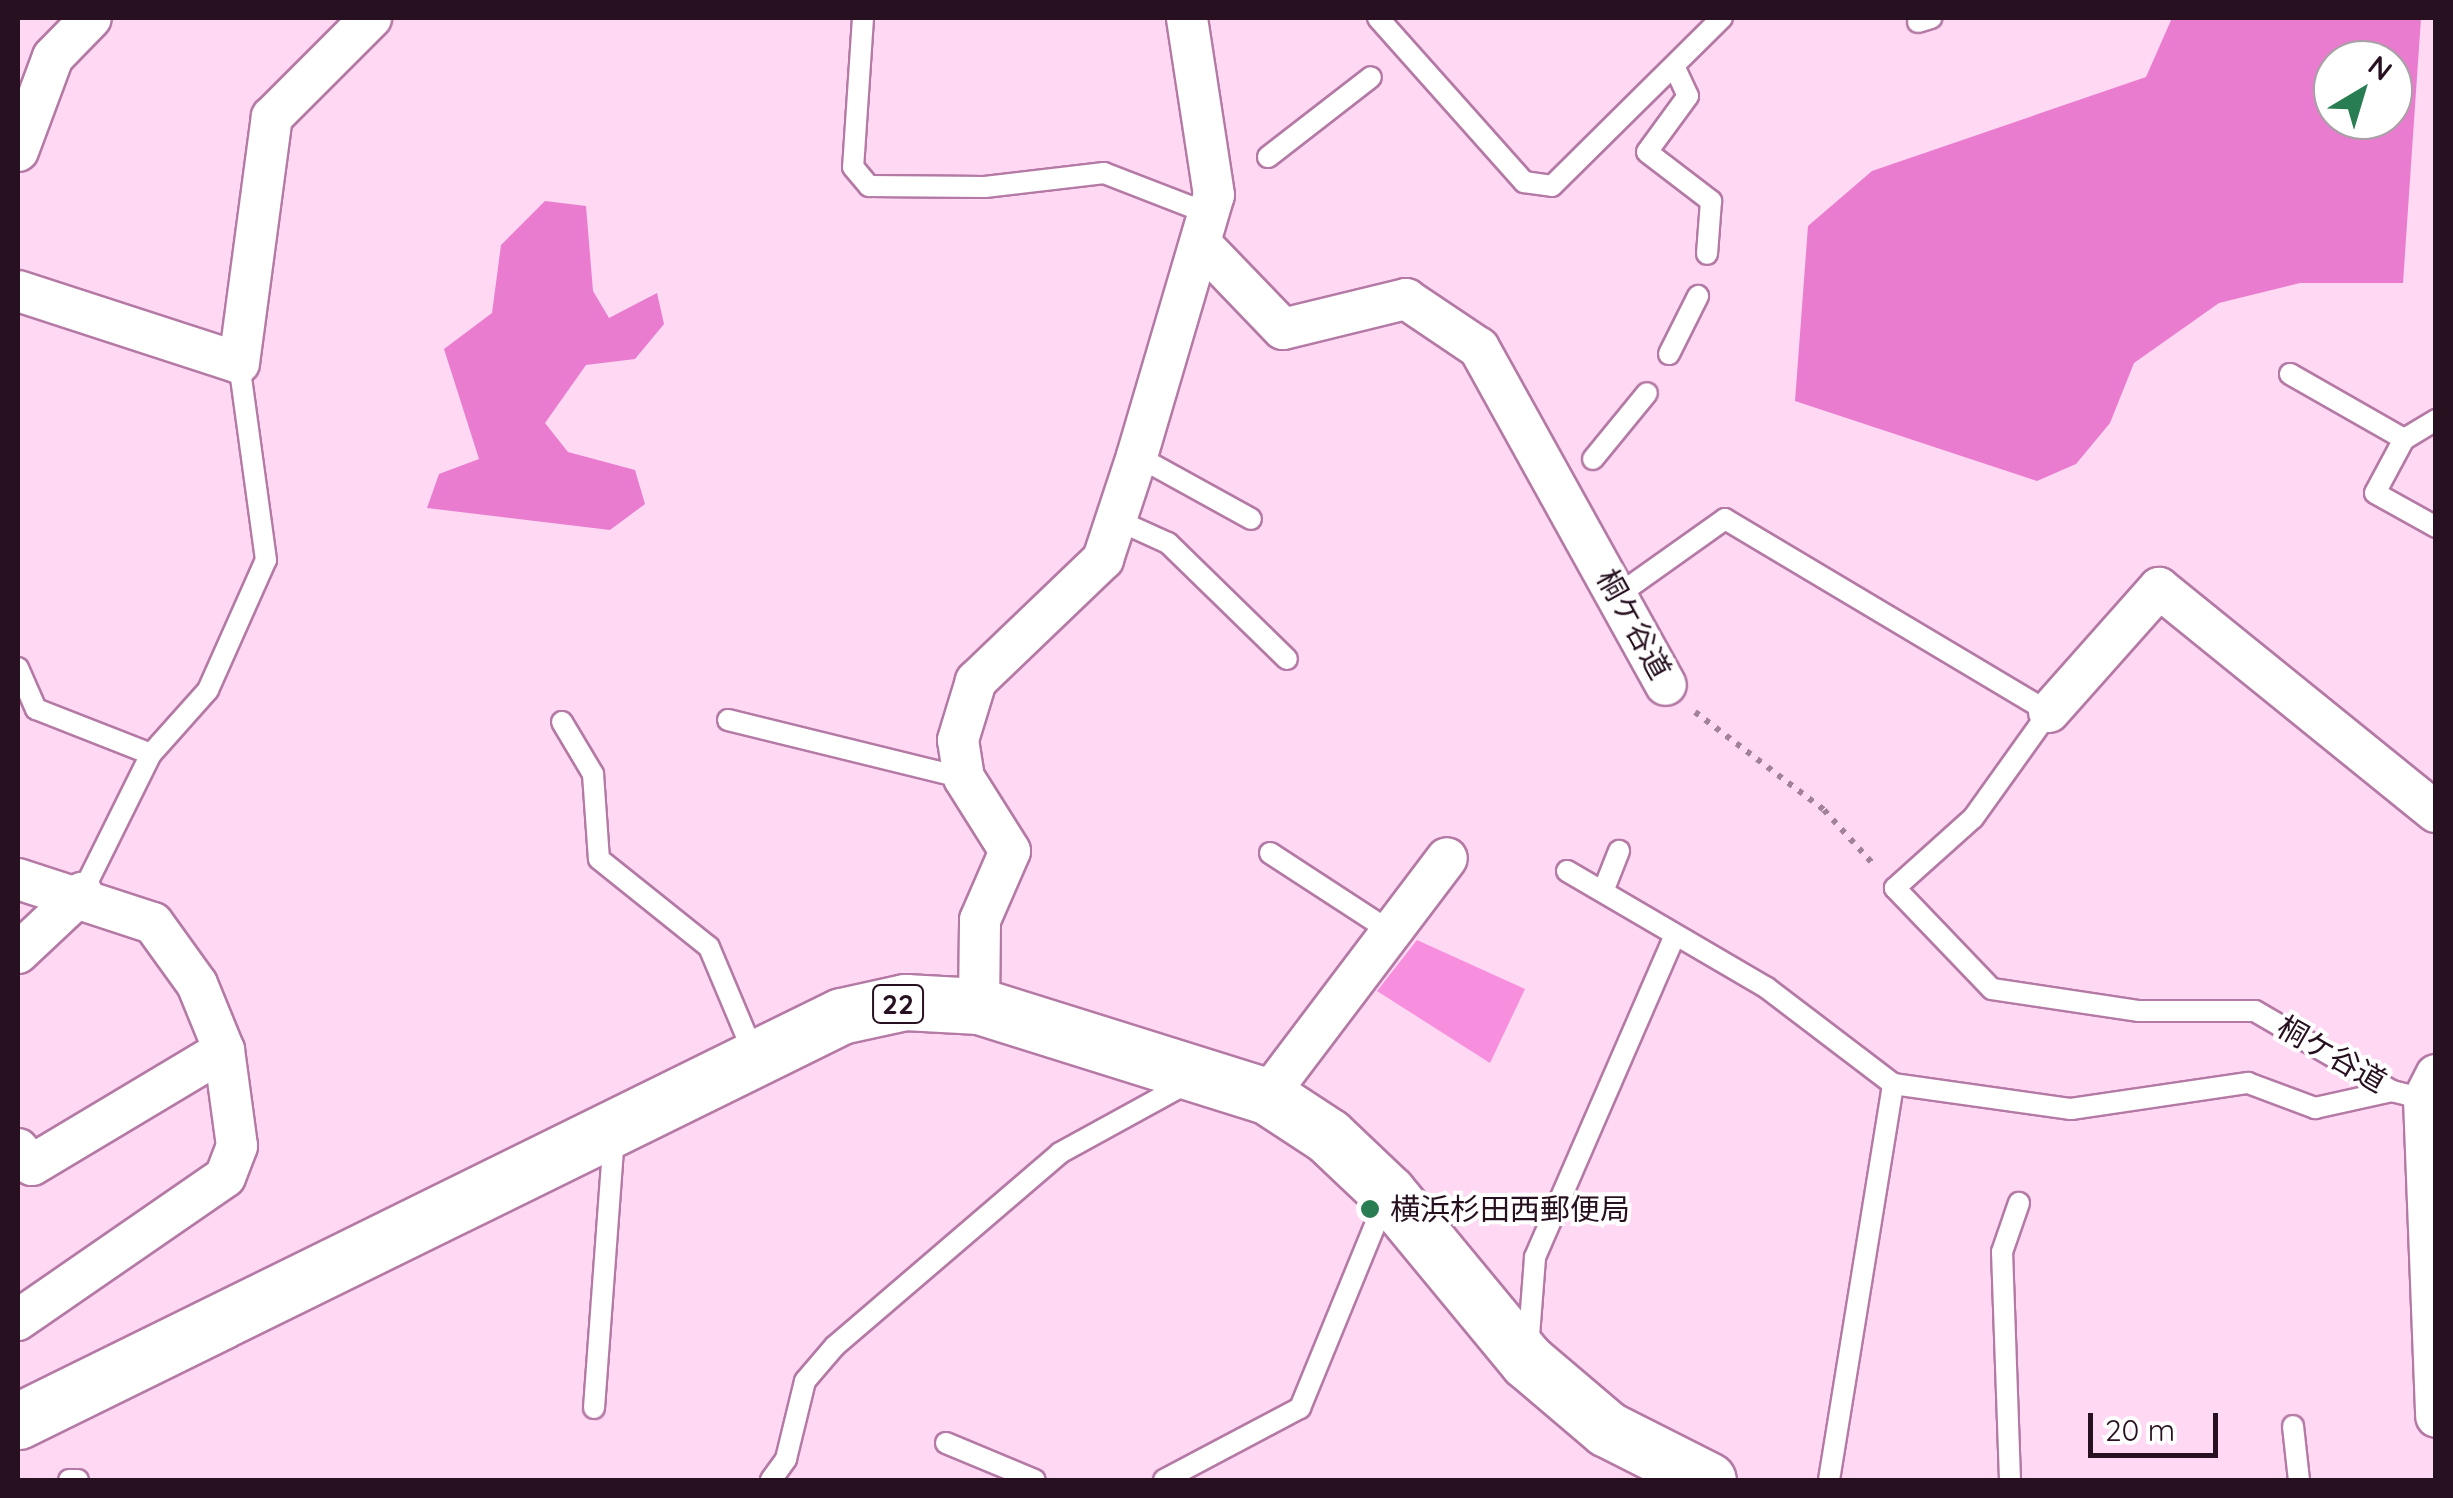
<!DOCTYPE html>
<meta charset="utf-8">
<style>
body{margin:0}
#map{position:relative;width:2453px;height:1498px;overflow:hidden;background:#ffd8f3;font-family:Quicksand,"Noto Sans JP",sans-serif}
div>[style]{position:absolute}
[style*='--x']{left:calc(var(--x)*1px);top:calc(var(--y)*1px);width:calc(var(--w)*1px);rotate:calc(var(--a)*1deg)}
.green>*{inset:0;background:#f88ede}
.forest>*{inset:0;background:#e97ccf}
.path>*{height:6px;margin-top:-3px;transform-origin:0;background:repeating-linear-gradient(90deg,#a18298 0 5px,transparent 0 13px)}
.roads{filter:drop-shadow(2px 0 #b47aa5) drop-shadow(-2px 0 #b47aa5) drop-shadow(0 2px #b47aa5) drop-shadow(0 -2px #b47aa5)}
.lane>*{height:20px;margin:-10px;padding:0 10px;transform-origin:10px;border-radius:10px;background:#fff}
.street>*{height:40px;margin:-20px;padding:0 20px;transform-origin:20px;border-radius:20px;background:#fff}
.primary>*{height:55px;margin:-27.5px;padding:0 27.5px;transform-origin:27.5px;border-radius:27.5px;background:#fff}
.dots>*{width:28px;height:28px;translate:-50% -50%;box-sizing:border-box;border:5px solid #fff;border-radius:50%}
span{translate:-50% -50%;white-space:nowrap;text-align:center;line-height:1.15;-webkit-text-stroke:8px #fff;paint-order:stroke}
.shield-label span{padding:2px 8px;background:#fff;border:2px solid;border-radius:8px;-webkit-text-stroke-width:0}
.shield-label{font-size:28px;color:#271121;font-weight:700}
.street-label{font-size:30px;color:#271121}
.poi-label{font-size:30px;color:#271121}
.left{translate:0 -50%;text-align:left}
.frame{position:absolute;inset:0;border:20px solid #271121;pointer-events:none}
.north{position:absolute;left:2313px;top:40px;width:100px;height:100px;box-sizing:border-box;background:#fff;border:2px solid #a9a0a6;border-radius:50%;rotate:38deg;font-size:28px;font-weight:700;line-height:40px;text-align:center;color:#271121}
.north::after{content:'';display:block;margin:auto;width:35px;height:45px;background:#287e52;clip-path:polygon(50% 0,100% 100%,50% 72%,0 100%)}
.scale{position:absolute;left:2088px;top:1413px;width:130px;height:45px;box-sizing:border-box;border:5px solid #271121;border-top:0;padding-left:12px;font-size:30px;line-height:35px;white-space:nowrap;color:#271121;-webkit-text-stroke:8px #fff;paint-order:stroke}
</style>
<div id="map">
<div class="green">
<div style="clip-path:polygon(1417px 940px,1525px 989px,1490px 1063px,1377px 991px)"></div>
</div>
<div class="forest">
<div style="clip-path:polygon(evenodd,2172px 18px,2421px 18px,2403px 283px,2300px 283px,2219px 303px,2134px 363px,2110px 423px,2076px 464px,2037px 481px,1795px 401px,1808px 226px,1872px 171px,2146px 77px,2172px 18px,2333px 60px,2393px 60px,2393px 120px,2333px 120px,2333px 60px)"></div>
<div style="clip-path:polygon(545px 201px,586px 206px,593px 291px,609px 318px,657px 293px,664px 324px,635px 359px,586px 365px,545px 423px,568px 452px,635px 470px,645px 504px,610px 530px,427px 508px,439px 474px,479px 459px,444px 349px,492px 313px,501px 245px)"></div>
</div>
<div class="path">
<div style="--x:1695;--y:712;--w:162;--a:37.2"></div>
<div style="--x:1824;--y:810;--w:74;--a:47.7"></div>
</div>
<div class="roads">
<div class="lane">
<div style="--x:863;--y:18;--w:149;--a:93.8"></div>
<div style="--x:853;--y:167;--w:25;--a:50"></div>
<div style="--x:869;--y:186;--w:116;--a:0.5"></div>
<div style="--x:985;--y:187;--w:120;--a:-6.7"></div>
<div style="--x:1104;--y:173;--w:100;--a:21.2"></div>
<div style="--x:1197;--y:209;--w:18;--a:-41"></div>
<div style="--x:1378;--y:18;--w:220;--a:48.3"></div>
<div style="--x:1524;--y:182;--w:28;--a:8"></div>
<div style="--x:1552;--y:186;--w:239;--a:-44.7"></div>
<div style="--x:1918;--y:22;--w:14;--a:-17"></div>
<div style="--x:1674;--y:66;--w:33;--a:65"></div>
<div style="--x:1688;--y:96;--w:69;--a:126.2"></div>
<div style="--x:1647;--y:152;--w:81;--a:37.4"></div>
<div style="--x:1711;--y:201;--w:53;--a:94.3"></div>
<div style="--x:1268;--y:157;--w:130;--a:-37.8"></div>
<div style="--x:1669;--y:354;--w:65;--a:-63.4"></div>
<div style="--x:2290;--y:374;--w:131;--a:29.7"></div>
<div style="--x:2436;--y:420;--w:37;--a:149"></div>
<div style="--x:2404;--y:439;--w:61;--a:118.2"></div>
<div style="--x:2375;--y:493;--w:70;--a:29.1"></div>
<div style="--x:1137;--y:456;--w:130;--a:28.9"></div>
<div style="--x:1593;--y:459;--w:85;--a:-50.7"></div>
<div style="--x:1117;--y:520;--w:56;--a:24.3"></div>
<div style="--x:1168;--y:543;--w:166;--a:44.3"></div>
<div style="--x:1618;--y:595;--w:131;--a:-35.4"></div>
<div style="--x:1725;--y:519;--w:377;--a:30.8"></div>
<div style="--x:2049;--y:712;--w:130;--a:125.6"></div>
<div style="--x:1973;--y:818;--w:105;--a:138.1"></div>
<div style="--x:1895;--y:888;--w:140;--a:46.2"></div>
<div style="--x:1992;--y:989;--w:149;--a:8.5"></div>
<div style="--x:2139;--y:1011;--w:116;--a:0"></div>
<div style="--x:2255;--y:1011;--w:159;--a:30.3"></div>
<div style="--x:2392;--y:1091;--w:33;--a:14"></div>
<div style="--x:18;--y:668;--w:45;--a:66.3"></div>
<div style="--x:36;--y:709;--w:123;--a:21.4"></div>
<div style="--x:728;--y:720;--w:243;--a:13.8"></div>
<div style="--x:562;--y:722;--w:61;--a:59.2"></div>
<div style="--x:593;--y:774;--w:85;--a:86"></div>
<div style="--x:599;--y:859;--w:141;--a:38.7"></div>
<div style="--x:709;--y:947;--w:116;--a:67.2"></div>
<div style="--x:1270;--y:853;--w:145;--a:33.1"></div>
<div style="--x:1567;--y:871;--w:232;--a:30.3"></div>
<div style="--x:1767;--y:988;--w:158;--a:37.3"></div>
<div style="--x:1893;--y:1084;--w:180;--a:8"></div>
<div style="--x:2071;--y:1109;--w:179;--a:-8.4"></div>
<div style="--x:2248;--y:1083;--w:72;--a:20.5"></div>
<div style="--x:2315;--y:1108;--w:79;--a:-12.4"></div>
<div style="--x:1604;--y:889;--w:41;--a:-68.5"></div>
<div style="--x:82;--y:893;--w:155;--a:-63.6"></div>
<div style="--x:151;--y:754;--w:86;--a:-48.3"></div>
<div style="--x:208;--y:690;--w:142;--a:-66"></div>
<div style="--x:266;--y:560;--w:199;--a:-97.8"></div>
<div style="--x:1528;--y:1349;--w:92;--a:-85.6"></div>
<div style="--x:1535;--y:1257;--w:351;--a:-66.5"></div>
<div style="--x:594;--y:1408;--w:274;--a:-85.8"></div>
<div style="--x:2293;--y:1426;--w:54;--a:83.7"></div>
<div style="--x:946;--y:1443;--w:96;--a:22.6"></div>
<div style="--x:69;--y:1480;--w:9;--a:0"></div>
<div style="--x:771;--y:1480;--w:26;--a:-54"></div>
<div style="--x:786;--y:1459;--w:80;--a:-76.3"></div>
<div style="--x:805;--y:1381;--w:46;--a:-49.4"></div>
<div style="--x:835;--y:1346;--w:296;--a:-40.6"></div>
<div style="--x:1060;--y:1153;--w:149;--a:-28.8"></div>
<div style="--x:1164;--y:1480;--w:154;--a:-27.9"></div>
<div style="--x:1300;--y:1408;--w:224;--a:-67.7"></div>
<div style="--x:1829;--y:1480;--w:401;--a:-80.8"></div>
<div style="--x:2010;--y:1480;--w:228;--a:-92"></div>
<div style="--x:2002;--y:1252;--w:52;--a:-70.9"></div>
</div>
<div class="street">
<div style="--x:18;--y:151;--w:100;--a:-69.6"></div>
<div style="--x:53;--y:57;--w:54;--a:-45.7"></div>
<div style="--x:1203;--y:246;--w:115;--a:46.1"></div>
<div style="--x:1283;--y:329;--w:127;--a:-13.7"></div>
<div style="--x:1406;--y:299;--w:88;--a:33.9"></div>
<div style="--x:1479;--y:348;--w:385;--a:61"></div>
<div style="--x:18;--y:291;--w:232;--a:18"></div>
<div style="--x:239;--y:363;--w:248;--a:-82.4"></div>
<div style="--x:272;--y:117;--w:140;--a:-45"></div>
<div style="--x:2049;--y:712;--w:166;--a:-48.4"></div>
<div style="--x:2159;--y:588;--w:356;--a:39"></div>
<div style="--x:18;--y:879;--w:142;--a:18.1"></div>
<div style="--x:153;--y:923;--w:75;--a:54.2"></div>
<div style="--x:197;--y:984;--w:71;--a:67.8"></div>
<div style="--x:224;--y:1050;--w:97;--a:82.3"></div>
<div style="--x:237;--y:1146;--w:33;--a:111"></div>
<div style="--x:225;--y:1177;--w:252;--a:145.4"></div>
<div style="--x:18;--y:953;--w:88;--a:-43.2"></div>
<div style="--x:979;--y:1006;--w:86;--a:-89.3"></div>
<div style="--x:980;--y:920;--w:75;--a:-66.5"></div>
<div style="--x:1010;--y:851;--w:86;--a:-122.2"></div>
<div style="--x:964;--y:778;--w:38;--a:-99"></div>
<div style="--x:958;--y:740;--w:62;--a:-73"></div>
<div style="--x:976;--y:681;--w:176;--a:-43.8"></div>
<div style="--x:1103;--y:559;--w:108;--a:-71.7"></div>
<div style="--x:1137;--y:456;--w:272;--a:-73.6"></div>
<div style="--x:1214;--y:195;--w:179;--a:-98.7"></div>
<div style="--x:2436;--y:1075;--w:27;--a:117"></div>
<div style="--x:2424;--y:1099;--w:318;--a:87.8"></div>
<div style="--x:1267;--y:1096;--w:298;--a:-52.9"></div>
<div style="--x:18;--y:1149;--w:21;--a:49"></div>
<div style="--x:32;--y:1165;--w:224;--a:-30.9"></div>
</div>
<div class="primary">
<div style="--x:18;--y:1421;--w:917;--a:-26.2"></div>
<div style="--x:841;--y:1016;--w:66;--a:-12.3"></div>
<div style="--x:905;--y:1002;--w:74;--a:3.1"></div>
<div style="--x:979;--y:1006;--w:302;--a:17.4"></div>
<div style="--x:1267;--y:1096;--w:73;--a:33.3"></div>
<div style="--x:1328;--y:1136;--w:83;--a:43.5"></div>
<div style="--x:1388;--y:1193;--w:218;--a:50.4"></div>
<div style="--x:1527;--y:1361;--w:105;--a:40.4"></div>
<div style="--x:1607;--y:1429;--w:113;--a:26.8"></div>
</div>
</div>
<div class="dots">
<div style="left:1370px;top:1209px;background:#287e52"></div>
</div>
<div class="shield-label">
<span style="left:898px;top:1004px">22</span>
</div>
<div class="street-label">
<span style="left:1634px;top:624px;rotate:61deg">桐ケ谷道</span>
<span style="left:2332px;top:1054px;rotate:30deg">桐ケ谷道</span>
</div>
<div class="poi-label">
<span class="left" style="left:1390px;top:1209px">横浜杉田西郵便局</span>
</div>
<div class="frame"></div>
<div class="north">N</div>
<div class="scale">20 m</div>
</div>
